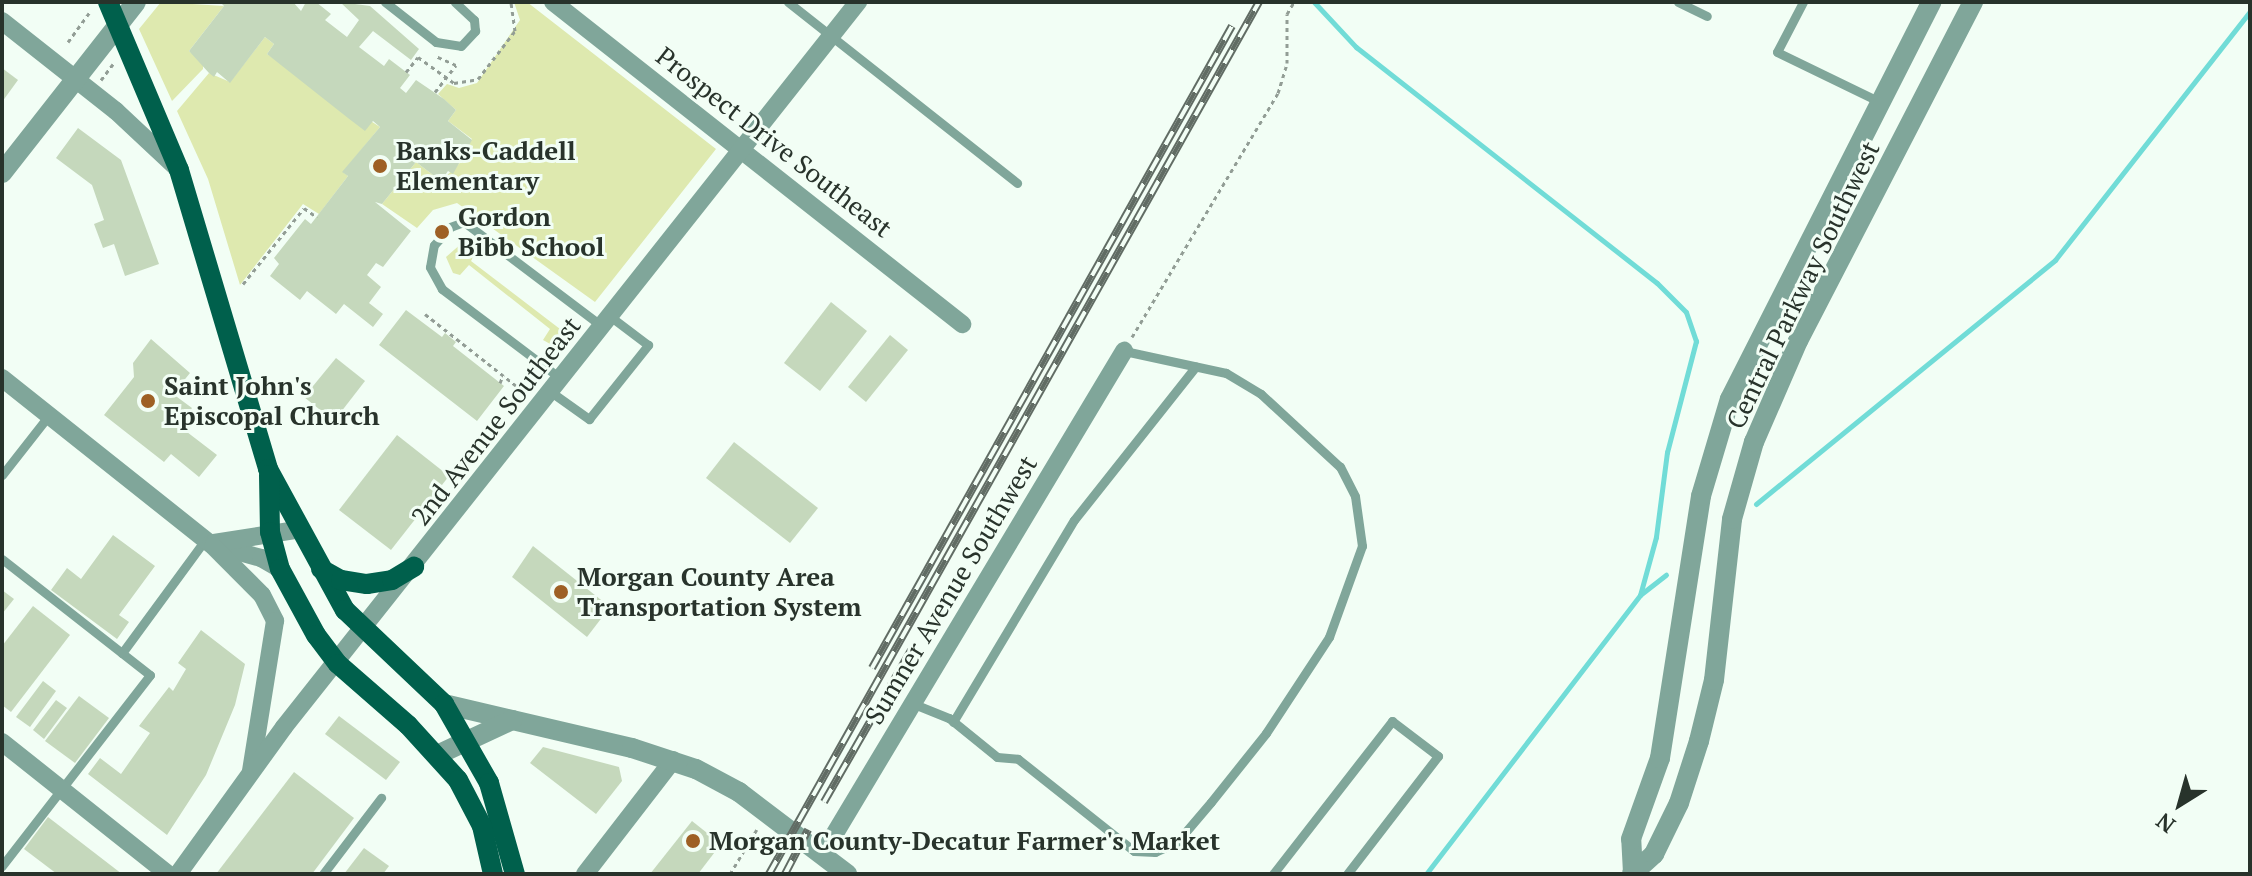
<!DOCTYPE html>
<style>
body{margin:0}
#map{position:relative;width:2252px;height:876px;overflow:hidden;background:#f2fef5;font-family:"PT Serif",serif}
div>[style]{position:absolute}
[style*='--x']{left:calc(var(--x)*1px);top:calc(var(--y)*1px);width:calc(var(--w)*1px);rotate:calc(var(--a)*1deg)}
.green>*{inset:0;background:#dee9af}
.stream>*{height:5px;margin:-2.5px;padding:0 2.5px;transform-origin:2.5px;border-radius:2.5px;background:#71dcd7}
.building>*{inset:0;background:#c5d8bc}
.path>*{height:3px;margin-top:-1.5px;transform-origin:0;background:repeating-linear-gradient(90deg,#929d95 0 4px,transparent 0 8px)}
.service>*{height:9px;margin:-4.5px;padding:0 4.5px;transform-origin:4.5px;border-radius:4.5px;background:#80a69a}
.minor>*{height:18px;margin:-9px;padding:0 9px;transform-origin:9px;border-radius:9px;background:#80a69a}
.tertiary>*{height:20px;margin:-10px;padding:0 10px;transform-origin:10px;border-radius:10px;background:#80a69a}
.primary>*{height:20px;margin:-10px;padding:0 10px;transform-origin:10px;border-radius:10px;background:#00604c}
.rail>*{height:8px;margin-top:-4px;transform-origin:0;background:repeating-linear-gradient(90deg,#f2fef5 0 15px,#616c64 0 30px);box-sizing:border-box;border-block:2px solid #616c64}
.dots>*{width:22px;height:22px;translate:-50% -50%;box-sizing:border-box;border:4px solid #f2fef5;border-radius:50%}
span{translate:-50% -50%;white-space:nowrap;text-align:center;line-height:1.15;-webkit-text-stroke:6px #f2fef5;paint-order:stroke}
.street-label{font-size:26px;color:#28332b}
.poi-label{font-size:26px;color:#28332b;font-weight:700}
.left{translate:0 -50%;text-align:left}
.frame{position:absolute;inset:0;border:4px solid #28332b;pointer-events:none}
.north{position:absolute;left:2140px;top:764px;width:80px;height:80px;-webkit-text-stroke:6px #f2fef5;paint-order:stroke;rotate:217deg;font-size:22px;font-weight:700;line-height:32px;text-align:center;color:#28332b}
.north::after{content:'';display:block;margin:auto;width:28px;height:36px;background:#28332b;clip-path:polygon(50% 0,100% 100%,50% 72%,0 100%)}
</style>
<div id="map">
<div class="green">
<div style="clip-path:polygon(161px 2px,224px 6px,189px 51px,203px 62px,203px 69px,172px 101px,139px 29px)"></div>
<div style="clip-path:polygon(514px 2px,527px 2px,716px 149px,595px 302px,457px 203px,433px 210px,417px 228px,382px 204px,416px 162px,441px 181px,468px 155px,464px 151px,472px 139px,448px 121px,456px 110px,438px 94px,447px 84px,459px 88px,477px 83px,520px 20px)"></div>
<div style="clip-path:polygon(265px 37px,274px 44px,267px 54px,380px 127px,343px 172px,348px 176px,319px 214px,303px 204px,240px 285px,208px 179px,177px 111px,209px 73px,230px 82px)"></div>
<div style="clip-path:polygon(462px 243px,479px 247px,471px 261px,560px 329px,572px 319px,573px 335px,561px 350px,543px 340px,550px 329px,469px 265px,460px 275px,453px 273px,446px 257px)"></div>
</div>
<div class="stream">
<div style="--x:1314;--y:2;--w:62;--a:47"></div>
<div style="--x:1356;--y:47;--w:382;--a:38.1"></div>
<div style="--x:1657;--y:283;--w:41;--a:45"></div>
<div style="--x:1686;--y:312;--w:31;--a:71"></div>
<div style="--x:1696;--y:341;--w:115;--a:104.6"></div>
<div style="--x:1667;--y:452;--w:86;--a:97.4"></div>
<div style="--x:1656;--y:537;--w:60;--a:105.4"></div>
<div style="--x:1756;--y:504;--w:386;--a:-39.2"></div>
<div style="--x:2055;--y:260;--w:316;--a:-51.9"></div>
<div style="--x:1426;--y:874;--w:352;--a:-52.5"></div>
<div style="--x:1640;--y:595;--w:33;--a:-38"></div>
</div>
<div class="building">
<div style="clip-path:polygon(220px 2px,293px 2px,301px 11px,306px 2px,316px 2px,331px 14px,325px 20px,347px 37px,359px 20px,340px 2px,370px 6px,419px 49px,411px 60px,373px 31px,359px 47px,384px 66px,389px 59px,410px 75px,400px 88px,406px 93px,416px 80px,444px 99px,456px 110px,448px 121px,472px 140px,453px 174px,448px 171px,441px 181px,416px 162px,382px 204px,375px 202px,411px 231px,383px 267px,376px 263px,367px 275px,381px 287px,369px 303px,383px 314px,373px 327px,344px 304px,336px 314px,307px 291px,300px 300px,270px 276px,279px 264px,274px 258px,305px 219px,311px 224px,348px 176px,342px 172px,380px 127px,373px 121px,365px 131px,348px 118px,267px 54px,274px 44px,265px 37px,230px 83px,217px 72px,214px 77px,209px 73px,189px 51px,224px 6px)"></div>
<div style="clip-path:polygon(2px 68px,18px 80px,2px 102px)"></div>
<div style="clip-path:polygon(78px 128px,121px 160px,159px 264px,125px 276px,114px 244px,103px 248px,94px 224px,104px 220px,92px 185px,56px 158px)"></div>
<div style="clip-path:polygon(831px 302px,867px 331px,820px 391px,784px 363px)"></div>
<div style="clip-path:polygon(406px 310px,442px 337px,445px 333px,456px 342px,453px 346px,504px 386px,477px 421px,379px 345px)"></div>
<div style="clip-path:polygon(890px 335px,908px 350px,866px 402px,848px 387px)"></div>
<div style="clip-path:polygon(151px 339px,190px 373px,173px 394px,192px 408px,185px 418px,192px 425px,187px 432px,217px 455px,199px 477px,171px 454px,164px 462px,104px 415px,134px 377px,133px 363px)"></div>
<div style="clip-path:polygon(336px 358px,365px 381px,334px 421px,304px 397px)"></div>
<div style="clip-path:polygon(397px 435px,449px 476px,391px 550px,339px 510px)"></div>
<div style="clip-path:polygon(734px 442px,818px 508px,790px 543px,706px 478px)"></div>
<div style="clip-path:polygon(113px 535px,155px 566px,119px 615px,129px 622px,117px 639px,51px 590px,67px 568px,81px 579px)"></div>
<div style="clip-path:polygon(533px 546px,610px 607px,587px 637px,512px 577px)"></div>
<div style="clip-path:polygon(2px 590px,14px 599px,2px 614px)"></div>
<div style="clip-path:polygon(33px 606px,70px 635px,11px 712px,2px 705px,2px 646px)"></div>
<div style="clip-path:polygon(201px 630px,245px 664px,235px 705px,206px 775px,167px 835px,88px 774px,100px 758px,121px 774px,150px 733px,139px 726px,169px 687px,173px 691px,186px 669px,178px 663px)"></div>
<div style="clip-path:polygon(43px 681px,56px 691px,30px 727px,16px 717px)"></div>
<div style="clip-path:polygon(79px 696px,109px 718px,75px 763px,45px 741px)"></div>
<div style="clip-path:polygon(56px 700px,67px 708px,44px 739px,33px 730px)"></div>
<div style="clip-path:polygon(339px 716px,400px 762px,386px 780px,325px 734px)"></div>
<div style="clip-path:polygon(543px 747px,619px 767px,622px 781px,596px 814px,530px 763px)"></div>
<div style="clip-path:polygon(294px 772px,354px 818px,312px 874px,216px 874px)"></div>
<div style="clip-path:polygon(48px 817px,122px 874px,57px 874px,24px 849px)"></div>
<div style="clip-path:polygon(692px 821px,721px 844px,698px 874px,650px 874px)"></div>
<div style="clip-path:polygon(364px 848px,389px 866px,383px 874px,344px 874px)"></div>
</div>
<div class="path">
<div style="--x:68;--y:42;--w:36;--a:-54"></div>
<div style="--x:406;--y:72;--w:19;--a:-51"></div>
<div style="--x:418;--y:57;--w:44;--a:35.8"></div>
<div style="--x:454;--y:83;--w:24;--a:-9"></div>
<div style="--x:478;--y:79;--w:61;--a:-52.4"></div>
<div style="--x:515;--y:31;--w:29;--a:-98"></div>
<div style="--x:101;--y:80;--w:20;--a:-53"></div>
<div style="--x:435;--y:92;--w:34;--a:-52"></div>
<div style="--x:456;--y:65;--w:22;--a:-156"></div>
<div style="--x:243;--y:284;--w:97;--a:-51.2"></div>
<div style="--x:304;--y:208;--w:16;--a:35"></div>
<div style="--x:425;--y:314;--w:126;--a:38.2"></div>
<div style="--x:1132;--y:337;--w:284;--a:-59.1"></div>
<div style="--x:1278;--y:93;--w:31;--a:-73"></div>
<div style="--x:1287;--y:63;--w:49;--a:-90"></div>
<div style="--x:1287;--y:14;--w:14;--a:-60"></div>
<div style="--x:500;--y:383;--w:9;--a:-69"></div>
<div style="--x:730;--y:874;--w:52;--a:-59"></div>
</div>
<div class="service">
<div style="--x:385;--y:2;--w:65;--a:38.1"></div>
<div style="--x:436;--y:42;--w:25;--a:9"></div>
<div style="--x:461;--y:46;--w:21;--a:-47"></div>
<div style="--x:475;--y:31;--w:11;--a:-95"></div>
<div style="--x:474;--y:20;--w:26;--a:-137"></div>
<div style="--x:788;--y:2;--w:292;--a:38.3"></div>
<div style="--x:1678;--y:2;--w:32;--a:26"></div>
<div style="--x:1803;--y:2;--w:56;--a:117.5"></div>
<div style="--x:1777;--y:52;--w:114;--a:25.9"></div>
<div style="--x:560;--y:378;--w:148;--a:-143"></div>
<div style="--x:442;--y:289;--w:25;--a:-119"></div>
<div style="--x:430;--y:267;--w:22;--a:-80"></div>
<div style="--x:434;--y:245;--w:24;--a:-48"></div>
<div style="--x:450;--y:227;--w:15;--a:-20"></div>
<div style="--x:464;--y:222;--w:174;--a:37.1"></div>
<div style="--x:551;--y:392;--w:47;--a:35.4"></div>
<div style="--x:589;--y:419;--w:95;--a:-51.4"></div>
<div style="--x:648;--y:345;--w:46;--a:-142.9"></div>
<div style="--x:2;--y:475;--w:76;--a:-51.9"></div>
<div style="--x:2;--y:559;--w:188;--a:38.1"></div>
<div style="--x:150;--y:675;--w:242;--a:127.8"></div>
<div style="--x:122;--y:653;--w:140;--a:-53.7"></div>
<div style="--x:914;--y:704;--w:38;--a:22"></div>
<div style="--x:949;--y:718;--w:62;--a:39.1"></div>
<div style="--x:997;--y:757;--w:21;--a:5"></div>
<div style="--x:1018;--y:759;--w:148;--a:38.4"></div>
<div style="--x:1134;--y:851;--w:21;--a:3"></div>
<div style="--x:1155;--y:852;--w:24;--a:-24"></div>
<div style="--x:1177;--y:842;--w:52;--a:-49.6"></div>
<div style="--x:1211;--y:802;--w:88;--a:-51.4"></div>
<div style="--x:1266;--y:733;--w:115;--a:-56.7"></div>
<div style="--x:1329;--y:637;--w:97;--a:-70.1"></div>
<div style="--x:1362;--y:546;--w:50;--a:-98"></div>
<div style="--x:1355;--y:496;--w:33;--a:-117"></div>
<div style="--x:1340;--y:467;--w:108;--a:-137.3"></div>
<div style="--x:1261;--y:394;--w:41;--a:-149"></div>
<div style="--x:1226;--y:373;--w:104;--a:-167.8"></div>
<div style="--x:953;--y:722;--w:235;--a:-59.1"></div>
<div style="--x:1074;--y:520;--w:196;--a:-51.6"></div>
<div style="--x:323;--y:874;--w:96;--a:-52.7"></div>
<div style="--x:1273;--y:874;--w:194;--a:-52.1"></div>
<div style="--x:1392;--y:721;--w:58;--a:37.3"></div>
<div style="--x:1438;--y:756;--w:149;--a:127.6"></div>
</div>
<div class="minor">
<div style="--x:553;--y:2;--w:521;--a:38.21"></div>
<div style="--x:2;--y:21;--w:145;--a:38.3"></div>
<div style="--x:116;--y:111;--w:86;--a:43.1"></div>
<div style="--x:2;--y:378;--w:267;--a:38.5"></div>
<div style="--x:211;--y:544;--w:52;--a:15.6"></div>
<div style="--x:261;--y:558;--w:22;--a:30"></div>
<div style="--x:214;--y:543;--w:88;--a:-9.1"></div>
<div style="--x:213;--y:546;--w:69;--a:45"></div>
<div style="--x:262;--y:595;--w:29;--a:63"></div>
<div style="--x:275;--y:621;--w:152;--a:99.1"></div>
<div style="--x:2;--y:742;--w:212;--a:38.5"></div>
<div style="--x:822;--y:855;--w:588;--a:-59.07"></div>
<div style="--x:178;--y:874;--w:181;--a:-54.2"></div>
<div style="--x:284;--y:727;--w:925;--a:-51.63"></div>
<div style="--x:585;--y:874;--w:144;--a:-52.3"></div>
</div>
<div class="tertiary">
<div style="--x:2;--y:173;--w:217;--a:-51.9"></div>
<div style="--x:444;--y:704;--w:193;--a:13.2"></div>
<div style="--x:632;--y:748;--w:67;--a:18.2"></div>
<div style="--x:696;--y:769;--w:49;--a:28.1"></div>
<div style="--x:739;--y:792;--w:136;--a:37.2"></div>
<div style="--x:437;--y:755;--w:83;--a:-25"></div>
<div style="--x:1633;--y:873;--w:34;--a:-93"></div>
<div style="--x:1631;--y:839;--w:86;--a:-70.3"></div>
<div style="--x:1660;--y:758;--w:265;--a:-81.1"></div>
<div style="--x:1701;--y:496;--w:101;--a:-73.4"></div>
<div style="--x:1730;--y:399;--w:445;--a:-63.1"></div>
<div style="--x:1632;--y:874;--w:30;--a:-42"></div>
<div style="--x:1654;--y:854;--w:57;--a:-63.9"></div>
<div style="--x:1679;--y:803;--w:65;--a:-72.1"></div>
<div style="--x:1699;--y:741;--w:63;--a:-76.2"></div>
<div style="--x:1714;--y:680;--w:162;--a:-83.6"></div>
<div style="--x:1732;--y:519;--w:80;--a:-74.1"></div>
<div style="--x:1754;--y:442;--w:110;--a:-66.5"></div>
<div style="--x:1798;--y:341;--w:382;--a:-62.7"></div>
</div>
<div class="primary">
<div style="--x:108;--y:2;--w:182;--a:67.1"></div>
<div style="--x:179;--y:170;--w:312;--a:73.4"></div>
<div style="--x:268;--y:469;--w:161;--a:61.4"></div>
<div style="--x:345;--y:610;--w:137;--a:43.5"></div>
<div style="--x:444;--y:704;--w:91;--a:60.3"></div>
<div style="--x:489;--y:783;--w:95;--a:74.1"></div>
<div style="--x:269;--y:475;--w:57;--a:89"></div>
<div style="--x:270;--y:532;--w:38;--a:75"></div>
<div style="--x:280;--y:569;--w:75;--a:61.4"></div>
<div style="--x:316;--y:635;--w:36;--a:53"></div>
<div style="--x:338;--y:664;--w:93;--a:41.1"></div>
<div style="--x:408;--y:725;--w:74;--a:47.7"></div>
<div style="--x:458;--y:780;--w:52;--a:62.4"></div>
<div style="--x:482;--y:826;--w:49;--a:77.1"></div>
<div style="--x:321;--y:569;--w:23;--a:29"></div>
<div style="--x:341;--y:580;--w:26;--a:9"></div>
<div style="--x:367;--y:584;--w:25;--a:-9"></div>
<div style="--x:392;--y:580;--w:26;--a:-31"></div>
</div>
<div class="rail">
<div style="--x:872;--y:668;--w:736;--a:-60.72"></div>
<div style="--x:824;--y:802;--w:175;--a:-60.2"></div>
<div style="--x:769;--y:874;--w:1000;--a:-60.67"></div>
<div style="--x:785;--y:874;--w:50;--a:-62.4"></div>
</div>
<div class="dots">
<div style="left:380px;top:166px;background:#9e6025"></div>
<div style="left:442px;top:232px;background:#9e6025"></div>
<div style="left:148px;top:401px;background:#9e6025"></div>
<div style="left:561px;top:592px;background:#9e6025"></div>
<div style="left:693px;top:841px;background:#9e6025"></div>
</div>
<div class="street-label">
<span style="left:774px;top:142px;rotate:38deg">Prospect Drive Southeast</span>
<span style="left:1803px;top:285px;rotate:-64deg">Central Parkway Southwest</span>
<span style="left:496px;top:421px;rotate:-52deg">2nd Avenue Southeast</span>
<span style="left:951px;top:590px;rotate:-59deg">Sumner Avenue Southwest</span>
</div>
<div class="poi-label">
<span class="left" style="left:396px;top:166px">Banks-Caddell<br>Elementary</span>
<span class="left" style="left:458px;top:232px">Gordon<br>Bibb School</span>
<span class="left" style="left:164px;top:401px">Saint John's<br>Episcopal Church</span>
<span class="left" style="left:577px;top:592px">Morgan County Area<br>Transportation System</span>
<span class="left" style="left:709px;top:841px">Morgan County-Decatur Farmer's Market</span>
</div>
<div class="frame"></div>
<div class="north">N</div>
</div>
